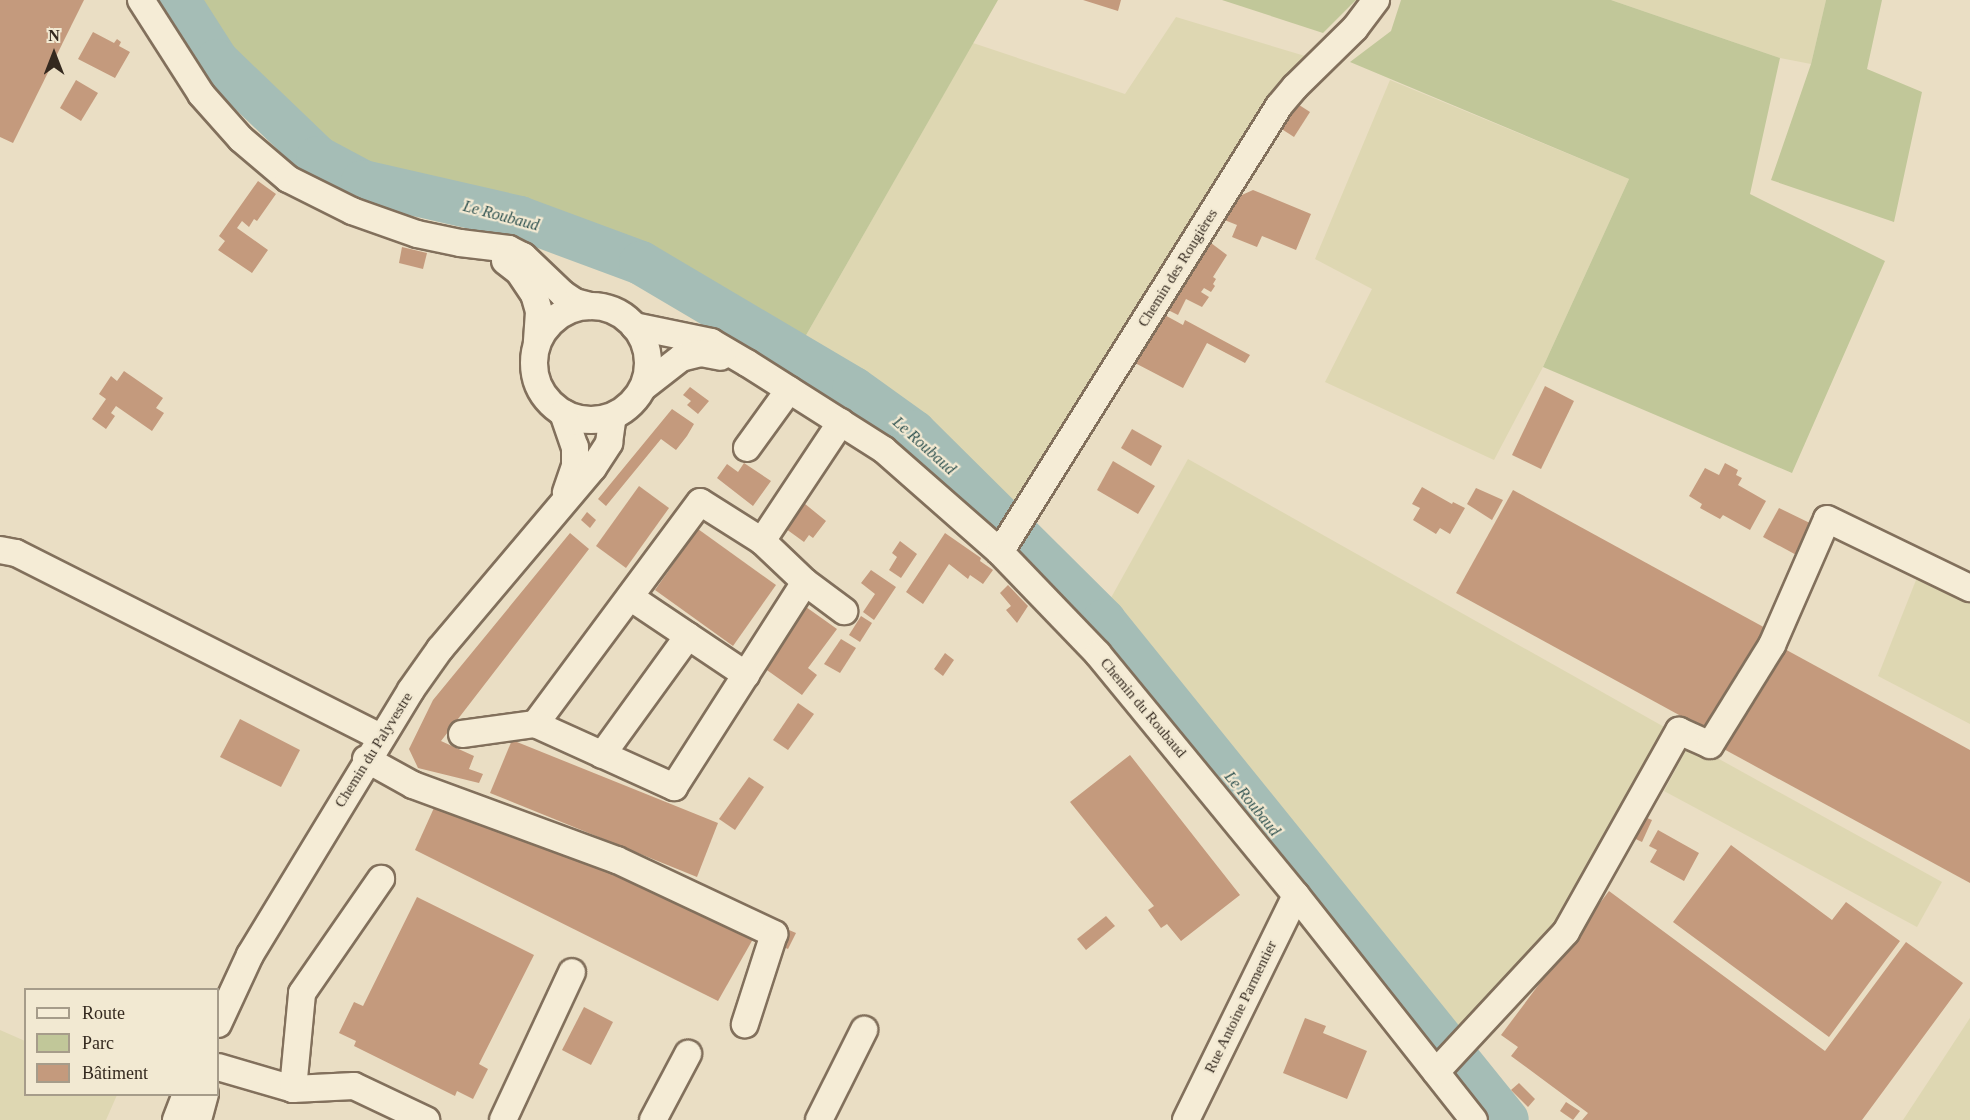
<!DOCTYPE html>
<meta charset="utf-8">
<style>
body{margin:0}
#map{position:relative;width:1970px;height:1120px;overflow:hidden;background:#eadec4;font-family:"Times New Roman",serif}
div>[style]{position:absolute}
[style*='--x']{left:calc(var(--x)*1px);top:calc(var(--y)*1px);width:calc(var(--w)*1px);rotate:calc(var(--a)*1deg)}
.farmland>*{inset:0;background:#ded7b2}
.green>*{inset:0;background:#c1c799}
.river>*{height:44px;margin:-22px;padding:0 22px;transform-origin:22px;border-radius:22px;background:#a5bdb6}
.building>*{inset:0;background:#c49a7d}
.roads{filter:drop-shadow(2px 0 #82705c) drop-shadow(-2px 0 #82705c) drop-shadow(0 2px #82705c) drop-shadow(0 -2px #82705c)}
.minor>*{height:26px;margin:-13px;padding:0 13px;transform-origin:13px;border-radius:13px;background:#f5ecd6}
.minor>.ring{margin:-13px;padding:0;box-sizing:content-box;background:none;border:26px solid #f5ecd6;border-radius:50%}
span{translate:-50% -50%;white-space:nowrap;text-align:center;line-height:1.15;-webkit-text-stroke:4.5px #f2e9d2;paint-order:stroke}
.street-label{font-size:15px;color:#34291f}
.water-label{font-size:16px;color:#2f5250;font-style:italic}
.legend{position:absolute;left:24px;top:988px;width:195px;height:108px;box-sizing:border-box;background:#f2e9d2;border:2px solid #a69c8a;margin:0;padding:8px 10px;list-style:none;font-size:18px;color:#34291f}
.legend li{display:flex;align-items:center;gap:12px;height:30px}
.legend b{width:30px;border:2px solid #a69c8a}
.north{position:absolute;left:24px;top:24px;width:60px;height:60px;-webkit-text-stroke:4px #f2e9d2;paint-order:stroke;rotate:0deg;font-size:16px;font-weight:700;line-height:24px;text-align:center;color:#34291f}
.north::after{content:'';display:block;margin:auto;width:21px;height:27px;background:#34291f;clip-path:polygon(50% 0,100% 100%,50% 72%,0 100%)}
</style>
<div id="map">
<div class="farmland">
<div style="clip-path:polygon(1611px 0,1826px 0,1811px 64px,1780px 58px)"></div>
<div style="clip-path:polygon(1176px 17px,1305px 56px,1012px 512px,938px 430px,805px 337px,973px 43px,1125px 94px)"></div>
<div style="clip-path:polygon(1390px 80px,1629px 179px,1543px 367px,1494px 460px,1325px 382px,1372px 289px,1315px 259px)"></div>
<div style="clip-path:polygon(1188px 459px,1666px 728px,1560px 924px,1452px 1034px,1107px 605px)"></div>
<div style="clip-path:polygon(1918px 575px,1970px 595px,1970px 724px,1878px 676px)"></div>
<div style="clip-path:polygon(1690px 743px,1942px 882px,1917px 927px,1664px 791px)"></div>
<div style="clip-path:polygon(1970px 1018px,1970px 1120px,1903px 1120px)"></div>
<div style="clip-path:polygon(0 1030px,25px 1041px,26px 1094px,117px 1095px,106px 1120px,0 1120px)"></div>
</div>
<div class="green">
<div style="clip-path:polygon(203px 0,998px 0,805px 337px,633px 243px,516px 208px,376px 176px,329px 148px,228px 51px)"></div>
<div style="clip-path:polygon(1222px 0,1356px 0,1323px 33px)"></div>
<div style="clip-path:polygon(1401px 0,1611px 0,1780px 58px,1750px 194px,1885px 261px,1792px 473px,1543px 367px,1629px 179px,1350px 62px,1391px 31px)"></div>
<div style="clip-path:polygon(1826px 0,1882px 0,1867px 69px,1922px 92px,1894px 222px,1771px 180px,1811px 64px)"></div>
</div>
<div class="river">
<div style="--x:178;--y:0;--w:72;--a:57.4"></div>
<div style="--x:217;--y:61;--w:140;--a:43.8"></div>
<div style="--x:318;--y:158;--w:51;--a:28.1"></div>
<div style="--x:363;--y:182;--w:161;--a:12.9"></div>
<div style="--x:520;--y:218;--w:129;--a:20.4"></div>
<div style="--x:641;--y:263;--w:247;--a:30.6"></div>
<div style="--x:854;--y:389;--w:74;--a:35.6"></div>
<div style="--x:914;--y:432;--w:268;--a:44.8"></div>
<div style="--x:1104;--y:621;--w:641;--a:51.08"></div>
</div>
<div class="building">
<div style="clip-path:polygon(0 0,84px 0,13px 143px,0 137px)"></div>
<div style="clip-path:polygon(1083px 0,1121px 0,1118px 11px)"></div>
<div style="clip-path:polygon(93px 32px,114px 43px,117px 39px,121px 42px,119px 46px,130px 52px,115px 78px,78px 59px)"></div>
<div style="clip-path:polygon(76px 80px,98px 93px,81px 121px,60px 108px)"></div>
<div style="clip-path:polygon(1293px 101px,1310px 112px,1294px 137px,1277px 126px)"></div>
<div style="clip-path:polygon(258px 181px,276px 194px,257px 221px,254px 219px,249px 227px,242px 221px,237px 228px,268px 250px,252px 273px,218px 250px,225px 241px,219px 236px)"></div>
<div style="clip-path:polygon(1253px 190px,1311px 214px,1296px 250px,1262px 236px,1257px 247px,1232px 237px,1237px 225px,1222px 219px,1233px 199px)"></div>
<div style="clip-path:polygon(1207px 240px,1227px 255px,1213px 277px,1216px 279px,1213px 284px,1215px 286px,1211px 292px,1204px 288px,1201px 292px,1209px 297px,1202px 307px,1186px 299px,1178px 315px,1166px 309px)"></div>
<div style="clip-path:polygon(402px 247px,427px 253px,423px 269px,399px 263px)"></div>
<div style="clip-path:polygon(1161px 313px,1183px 325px,1185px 320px,1250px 355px,1245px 363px,1207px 343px,1183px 388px,1135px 363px)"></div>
<div style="clip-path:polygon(124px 371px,163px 398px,156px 408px,164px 413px,152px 431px,116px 406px,111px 413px,115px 416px,106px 429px,92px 419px,106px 399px,99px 394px,111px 376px,117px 381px)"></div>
<div style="clip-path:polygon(1545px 386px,1574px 401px,1541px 469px,1512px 455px)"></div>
<div style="clip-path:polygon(690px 387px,709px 401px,698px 414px,687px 405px,691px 401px,683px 395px)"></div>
<div style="clip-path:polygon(672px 409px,694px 424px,687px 436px,676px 450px,661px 439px,606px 506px,598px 499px)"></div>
<div style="clip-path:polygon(1132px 429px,1162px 446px,1151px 466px,1121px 448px)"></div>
<div style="clip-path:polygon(1113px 461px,1155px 486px,1138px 514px,1097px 490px)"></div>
<div style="clip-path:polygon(744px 463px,771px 481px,753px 506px,717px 478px,727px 464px,738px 472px)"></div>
<div style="clip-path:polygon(1725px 463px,1738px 470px,1736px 475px,1742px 478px,1738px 485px,1766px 501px,1750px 530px,1723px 515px,1720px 519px,1700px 508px,1702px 504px,1689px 496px,1705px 468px,1719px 475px)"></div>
<div style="clip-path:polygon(639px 486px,669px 508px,626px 568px,596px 546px)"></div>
<div style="clip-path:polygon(1422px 487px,1452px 504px,1453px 502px,1465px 508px,1450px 534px,1440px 528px,1436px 534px,1413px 520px,1420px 508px,1412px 504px)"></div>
<div style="clip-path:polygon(1476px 488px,1503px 500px,1492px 520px,1467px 504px)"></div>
<div style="clip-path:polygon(1513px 490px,1769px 630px,1712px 733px,1456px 593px)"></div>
<div style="clip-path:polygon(799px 499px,826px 521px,813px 538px,809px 535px,804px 542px,782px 526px)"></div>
<div style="clip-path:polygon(1779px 508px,1816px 526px,1800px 557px,1763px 537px)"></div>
<div style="clip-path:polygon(587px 512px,596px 520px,590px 528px,581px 520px)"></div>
<div style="clip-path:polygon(698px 529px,776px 585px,733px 646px,655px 590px)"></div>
<div style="clip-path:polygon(570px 533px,589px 549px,441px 741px,474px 756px,469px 769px,483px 774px,479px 783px,418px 768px,409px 749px,433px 700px)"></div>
<div style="clip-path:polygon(945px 533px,981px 558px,980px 561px,993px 570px,983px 584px,970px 575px,968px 579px,949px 564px,923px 604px,906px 592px)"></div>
<div style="clip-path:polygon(900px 541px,917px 554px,901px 578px,889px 570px,897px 557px,892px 553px)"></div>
<div style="clip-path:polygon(871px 570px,896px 587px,874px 620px,863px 612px,875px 594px,861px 583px)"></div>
<div style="clip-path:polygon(1008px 585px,1028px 606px,1017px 623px,1006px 610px,1011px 606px,1000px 593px)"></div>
<div style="clip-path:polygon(806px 607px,837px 629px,808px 668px,817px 675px,802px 695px,764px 668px,764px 665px)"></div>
<div style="clip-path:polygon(861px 616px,872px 623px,860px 642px,849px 635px)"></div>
<div style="clip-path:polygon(841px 639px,856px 648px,840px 673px,824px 664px)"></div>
<div style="clip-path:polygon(1781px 647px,1970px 750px,1970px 883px,1720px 747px)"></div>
<div style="clip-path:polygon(945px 653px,954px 660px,943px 676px,934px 669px)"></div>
<div style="clip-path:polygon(798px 703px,814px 714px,788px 750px,773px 740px)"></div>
<div style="clip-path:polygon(240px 719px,300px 750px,281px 787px,220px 757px)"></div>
<div style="clip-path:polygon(512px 740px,718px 823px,697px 877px,490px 793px)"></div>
<div style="clip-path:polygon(1130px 755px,1240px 895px,1181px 941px,1167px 924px,1161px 928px,1148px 910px,1154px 906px,1070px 802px)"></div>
<div style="clip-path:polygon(749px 777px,764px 787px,735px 830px,719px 819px)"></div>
<div style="clip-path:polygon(438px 799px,686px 904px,753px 939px,718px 1001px,415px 850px)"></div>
<div style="clip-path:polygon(1635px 813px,1652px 820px,1642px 842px,1625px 834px)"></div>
<div style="clip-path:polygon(1658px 830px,1699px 853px,1684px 881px,1650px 862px,1657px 850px,1649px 846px)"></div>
<div style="clip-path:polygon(1731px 845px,1832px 920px,1846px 902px,1900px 941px,1829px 1037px,1673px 922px)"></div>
<div style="clip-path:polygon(1609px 891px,1825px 1051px,1906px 942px,1963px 983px,1862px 1120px,1582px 1120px,1588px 1113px,1511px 1056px,1518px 1047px,1501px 1035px)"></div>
<div style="clip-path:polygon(417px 897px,534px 955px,479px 1064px,488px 1069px,473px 1099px,457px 1091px,455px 1096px,354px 1046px,356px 1041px,339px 1033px,354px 1002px,363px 1006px)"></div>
<div style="clip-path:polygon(1106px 916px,1115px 926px,1086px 950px,1077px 939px)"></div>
<div style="clip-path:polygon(789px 930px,796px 933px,788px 949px,781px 946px)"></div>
<div style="clip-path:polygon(584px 1007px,613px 1022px,591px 1065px,562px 1050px)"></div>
<div style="clip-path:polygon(1305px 1018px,1326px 1026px,1323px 1033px,1367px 1051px,1347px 1099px,1283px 1073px)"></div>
<div style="clip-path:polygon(1519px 1083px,1535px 1099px,1528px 1107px,1511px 1090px)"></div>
<div style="clip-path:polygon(1566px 1102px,1580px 1111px,1573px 1120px,1560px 1111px)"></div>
</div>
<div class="roads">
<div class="minor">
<div style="--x:141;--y:0;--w:112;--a:57.4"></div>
<div style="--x:201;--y:94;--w:60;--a:48.4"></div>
<div style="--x:241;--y:139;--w:62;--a:40.4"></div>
<div style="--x:288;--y:179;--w:72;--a:26.6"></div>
<div style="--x:352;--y:211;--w:69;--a:19.5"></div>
<div style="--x:417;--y:234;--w:44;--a:11.8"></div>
<div style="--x:460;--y:243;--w:49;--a:7"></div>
<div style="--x:509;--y:249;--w:16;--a:27"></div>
<div style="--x:523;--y:256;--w:55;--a:43.5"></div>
<div style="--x:563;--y:294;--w:14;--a:34"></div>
<div style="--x:575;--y:302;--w:16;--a:15"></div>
<div style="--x:505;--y:261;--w:18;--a:38"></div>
<div style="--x:519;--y:272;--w:27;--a:56"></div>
<div style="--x:534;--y:294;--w:19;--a:74"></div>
<div style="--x:539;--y:312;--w:31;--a:94"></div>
<div class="ring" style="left:534px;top:306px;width:88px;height:88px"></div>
<div style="--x:634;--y:326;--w:79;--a:11.7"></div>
<div style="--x:711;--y:342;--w:42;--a:30.3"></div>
<div style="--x:747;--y:363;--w:162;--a:32.4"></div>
<div style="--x:884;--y:450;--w:154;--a:41.3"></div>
<div style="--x:1000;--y:552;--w:141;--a:46.1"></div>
<div style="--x:1098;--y:654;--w:312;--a:50.6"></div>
<div style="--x:1296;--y:895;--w:287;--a:51.7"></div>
<div style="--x:645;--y:386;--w:46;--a:-37.9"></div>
<div style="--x:681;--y:358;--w:21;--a:-14"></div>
<div style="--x:701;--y:353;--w:20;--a:11"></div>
<div style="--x:563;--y:413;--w:36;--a:71"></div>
<div style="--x:575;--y:447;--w:19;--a:90"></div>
<div style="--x:575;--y:466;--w:28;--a:109"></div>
<div style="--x:841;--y:422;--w:143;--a:123.6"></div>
<div style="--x:762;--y:541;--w:73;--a:-147.8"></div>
<div style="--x:700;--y:502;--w:277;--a:126.6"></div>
<div style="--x:535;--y:724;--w:153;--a:24.4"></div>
<div style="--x:674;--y:787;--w:243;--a:-57.4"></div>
<div style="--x:805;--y:582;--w:49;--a:36.6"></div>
<div style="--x:747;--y:448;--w:72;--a:-54.1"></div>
<div style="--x:762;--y:541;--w:59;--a:43.6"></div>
<div style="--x:0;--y:550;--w:16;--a:11"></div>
<div style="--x:16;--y:553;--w:409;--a:26.8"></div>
<div style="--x:1000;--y:552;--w:526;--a:-57.97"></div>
<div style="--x:1279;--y:106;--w:25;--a:-50"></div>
<div style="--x:1295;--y:87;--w:84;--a:-44.5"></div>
<div style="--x:1355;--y:28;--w:35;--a:-53"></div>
<div style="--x:630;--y:597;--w:140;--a:33.9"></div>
<div style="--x:462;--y:734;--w:74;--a:-7.8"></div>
<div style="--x:602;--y:755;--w:147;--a:-54.1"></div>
<div style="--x:366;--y:759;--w:54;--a:29"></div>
<div style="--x:413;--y:785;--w:217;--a:20.2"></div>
<div style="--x:617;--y:860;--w:174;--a:25.2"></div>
<div style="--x:774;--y:934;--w:95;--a:107.9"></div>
<div style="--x:218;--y:1024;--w:76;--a:-65.1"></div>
<div style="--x:250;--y:955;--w:310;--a:-58.7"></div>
<div style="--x:411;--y:690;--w:50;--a:-54.7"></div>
<div style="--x:440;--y:649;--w:237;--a:-49.8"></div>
<div style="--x:593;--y:468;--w:30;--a:-57"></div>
<div style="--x:609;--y:443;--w:27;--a:-82"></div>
<div style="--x:218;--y:1067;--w:78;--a:16.3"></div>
<div style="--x:293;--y:1089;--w:61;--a:-2.8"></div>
<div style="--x:354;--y:1086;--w:80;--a:25.3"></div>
<div style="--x:1436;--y:1072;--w:191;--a:-47.1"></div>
<div style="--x:1566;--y:932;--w:231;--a:-60.7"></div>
<div style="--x:1679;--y:731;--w:34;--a:24"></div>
<div style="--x:1710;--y:745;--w:118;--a:-58.2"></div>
<div style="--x:1772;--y:645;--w:137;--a:-66.4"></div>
<div style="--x:1827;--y:519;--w:159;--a:25.8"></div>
<div style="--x:293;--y:1089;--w:96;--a:-84.6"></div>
<div style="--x:302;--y:993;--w:139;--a:-55.3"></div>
<div style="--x:176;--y:1120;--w:28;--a:-69"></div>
<div style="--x:198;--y:1120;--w:27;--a:-75"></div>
<div style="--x:503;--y:1120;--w:163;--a:-65"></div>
<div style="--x:653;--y:1120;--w:75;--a:-62.1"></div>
<div style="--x:819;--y:1120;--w:101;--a:-63.4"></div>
<div style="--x:1186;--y:1120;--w:250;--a:-63.9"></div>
</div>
</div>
<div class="street-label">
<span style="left:1178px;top:268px;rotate:-58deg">Chemin des Rougières</span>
<span style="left:1143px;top:708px;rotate:50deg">Chemin du Roubaud</span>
<span style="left:374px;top:750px;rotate:-58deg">Chemin du Palyvestre</span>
<span style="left:1241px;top:1007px;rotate:-64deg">Rue Antoine Parmentier</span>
</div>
<div class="water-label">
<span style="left:501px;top:216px;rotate:15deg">Le Roubaud</span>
<span style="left:924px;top:446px;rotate:42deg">Le Roubaud</span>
<span style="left:1252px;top:804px;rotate:51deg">Le Roubaud</span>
</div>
<ul class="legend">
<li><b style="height:8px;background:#f5ecd6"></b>Route</li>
<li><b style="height:16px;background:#c1c799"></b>Parc</li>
<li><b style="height:16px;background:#c49a7d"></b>Bâtiment</li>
</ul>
<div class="north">N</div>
</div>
